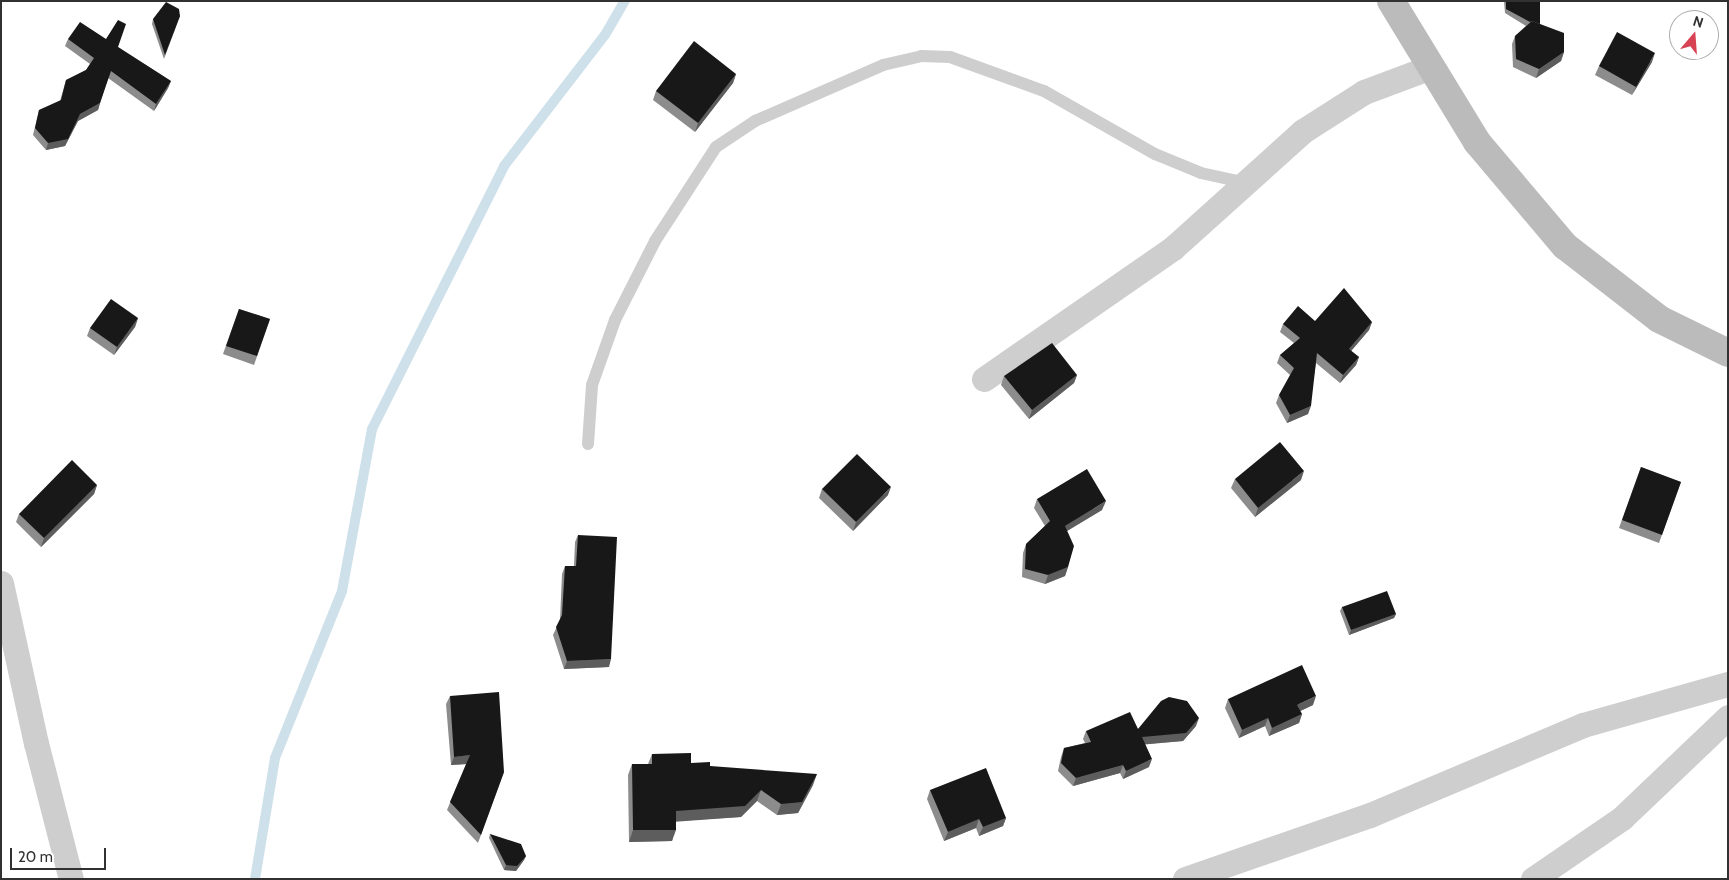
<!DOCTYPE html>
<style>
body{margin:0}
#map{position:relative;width:1729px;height:880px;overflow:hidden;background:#fff;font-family:Cabin,sans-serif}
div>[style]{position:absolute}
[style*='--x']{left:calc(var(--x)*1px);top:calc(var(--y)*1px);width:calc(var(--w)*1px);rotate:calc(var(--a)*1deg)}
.stream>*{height:10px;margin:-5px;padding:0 5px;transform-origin:5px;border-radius:5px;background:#cee0ea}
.lane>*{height:12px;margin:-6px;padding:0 6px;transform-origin:6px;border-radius:6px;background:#cecece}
.street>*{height:25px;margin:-12.5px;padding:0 12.5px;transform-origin:12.5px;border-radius:12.5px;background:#cecece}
.secondary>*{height:28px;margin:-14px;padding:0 14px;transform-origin:14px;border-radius:14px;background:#bbb}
.wall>*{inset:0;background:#8c8c8c}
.shaded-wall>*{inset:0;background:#5d5d5d}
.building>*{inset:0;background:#181818}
span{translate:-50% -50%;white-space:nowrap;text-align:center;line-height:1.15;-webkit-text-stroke:5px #fff;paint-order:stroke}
.frame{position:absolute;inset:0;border:2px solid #313131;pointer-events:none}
.north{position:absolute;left:1669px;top:10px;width:50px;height:50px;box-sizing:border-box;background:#fff;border:1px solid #adadad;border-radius:50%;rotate:18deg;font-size:14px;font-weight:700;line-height:20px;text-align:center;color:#313131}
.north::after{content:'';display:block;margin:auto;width:18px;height:22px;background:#d74353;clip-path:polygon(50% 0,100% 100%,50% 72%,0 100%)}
.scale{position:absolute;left:10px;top:848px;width:96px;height:22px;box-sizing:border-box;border:2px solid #313131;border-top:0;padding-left:6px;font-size:15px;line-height:18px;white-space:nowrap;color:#313131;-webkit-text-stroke:4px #fff;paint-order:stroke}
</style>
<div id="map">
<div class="stream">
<div style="--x:255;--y:879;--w:123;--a:-80.6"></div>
<div style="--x:275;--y:758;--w:180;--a:-68.1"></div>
<div style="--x:342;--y:591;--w:165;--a:-79.5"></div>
<div style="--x:372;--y:429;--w:294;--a:-63.3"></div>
<div style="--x:504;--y:166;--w:165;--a:-52.4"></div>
<div style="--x:605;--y:35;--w:39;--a:-60"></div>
</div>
<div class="lane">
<div style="--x:588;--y:444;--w:59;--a:-86.1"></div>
<div style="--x:592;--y:385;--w:69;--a:-70.5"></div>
<div style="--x:615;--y:320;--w:89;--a:-63.1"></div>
<div style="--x:655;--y:241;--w:112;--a:-57"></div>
<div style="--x:716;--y:147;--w:47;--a:-33.7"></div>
<div style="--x:755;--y:121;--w:140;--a:-23.6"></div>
<div style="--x:883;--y:65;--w:39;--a:-13"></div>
<div style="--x:921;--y:56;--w:29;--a:2"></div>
<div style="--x:950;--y:57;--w:100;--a:19.9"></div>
<div style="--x:1044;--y:91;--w:128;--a:29.6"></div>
<div style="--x:1155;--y:154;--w:50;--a:22.4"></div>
<div style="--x:1201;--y:173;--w:46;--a:12.5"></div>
</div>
<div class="street">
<div style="--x:984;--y:379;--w:230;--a:-34.7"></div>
<div style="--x:1173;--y:248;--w:175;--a:-42"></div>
<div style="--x:1303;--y:131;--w:72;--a:-32.6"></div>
<div style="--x:1364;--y:92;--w:72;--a:-20.5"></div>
<div style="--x:1;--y:583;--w:164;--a:77.7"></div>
<div style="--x:36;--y:743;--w:140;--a:75.6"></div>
<div style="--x:1185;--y:879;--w:196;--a:-19.1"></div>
<div style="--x:1370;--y:815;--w:231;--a:-22.9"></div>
<div style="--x:1583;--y:725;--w:151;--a:-15.8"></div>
<div style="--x:1533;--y:879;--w:108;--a:-34.4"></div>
<div style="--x:1622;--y:818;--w:146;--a:-43.6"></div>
</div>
<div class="secondary">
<div style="--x:1391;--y:1;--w:165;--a:58.6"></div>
<div style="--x:1477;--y:142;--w:136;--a:49.8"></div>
<div style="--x:1565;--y:246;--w:119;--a:37.8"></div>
<div style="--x:1659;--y:319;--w:77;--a:26.2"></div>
</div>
<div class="wall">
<div style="clip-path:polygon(1504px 1px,1540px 1px,1540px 24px,1564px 52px,1561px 61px,1536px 78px,1513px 67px,1512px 44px,1515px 36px,1526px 26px,1505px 13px)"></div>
<div style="clip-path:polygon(180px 16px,164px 59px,152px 24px,153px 19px)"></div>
<div style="clip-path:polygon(68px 39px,118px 47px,171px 81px,168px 88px,154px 111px,108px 78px,98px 110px,78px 121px,65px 146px,46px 150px,33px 135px,39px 110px,60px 101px,66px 80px,86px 70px,90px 64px,65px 46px)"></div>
<div style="clip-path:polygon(1652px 62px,1632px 95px,1595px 75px,1599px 66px)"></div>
<div style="clip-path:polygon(736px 74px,733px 83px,695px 132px,653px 100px,656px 91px)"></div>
<div style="clip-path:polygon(239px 309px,270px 319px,254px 365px,223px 354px)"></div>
<div style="clip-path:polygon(138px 318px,135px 327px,114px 355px,87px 336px,90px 328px)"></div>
<div style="clip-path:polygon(1315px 321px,1372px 322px,1369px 330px,1351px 351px,1359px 357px,1356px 365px,1340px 383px,1316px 363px,1308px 414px,1287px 423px,1276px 403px,1279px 395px,1290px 375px,1277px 363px,1280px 355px,1294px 343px,1280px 332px,1283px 324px)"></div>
<div style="clip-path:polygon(1077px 375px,1074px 383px,1029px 419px,1001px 385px,1004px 376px)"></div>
<div style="clip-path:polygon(1641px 467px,1681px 482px,1659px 543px,1619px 528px)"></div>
<div style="clip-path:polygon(1235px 479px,1301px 480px,1255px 517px,1231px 488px)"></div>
<div style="clip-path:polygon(97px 485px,94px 494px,41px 547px,16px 522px,19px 514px)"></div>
<div style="clip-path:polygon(822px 489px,888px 495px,853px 531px,819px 498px)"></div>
<div style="clip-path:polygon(1037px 499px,1102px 510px,1067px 531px,1068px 567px,1065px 576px,1045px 584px,1022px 577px,1023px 553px,1026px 544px,1045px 526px,1034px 508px)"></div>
<div style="clip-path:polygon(578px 535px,609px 667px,564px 669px,553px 635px,560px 620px,562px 574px,565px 566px,574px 566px,575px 542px)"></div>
<div style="clip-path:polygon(1342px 607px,1396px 614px,1394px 618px,1349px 635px,1340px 611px)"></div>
<div style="clip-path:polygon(450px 696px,504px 772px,478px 843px,447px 810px,466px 764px,451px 765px,446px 704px)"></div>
<div style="clip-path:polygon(1228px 699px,1313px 705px,1300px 711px,1302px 714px,1299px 723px,1269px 736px,1265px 726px,1239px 738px,1225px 708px)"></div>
<div style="clip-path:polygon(1196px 726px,1183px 741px,1145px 744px,1149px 767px,1123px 779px,1120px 773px,1073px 786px,1058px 771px,1061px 757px,1064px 748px,1085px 743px,1083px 739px,1086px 731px)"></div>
<div style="clip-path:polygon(652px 754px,691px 763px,813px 785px,798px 813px,777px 815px,757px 801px,741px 817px,676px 821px,672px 841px,629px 842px,628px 775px,632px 764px,648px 764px)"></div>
<div style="clip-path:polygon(930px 790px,1006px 818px,1003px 826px,979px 836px,976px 828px,944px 841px,927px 799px)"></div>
<div style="clip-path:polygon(490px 834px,526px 856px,524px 860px,516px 871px,504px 870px,489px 838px)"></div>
</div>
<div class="shaded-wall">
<div style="clip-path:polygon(1564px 52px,1561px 61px,1536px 78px,1539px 69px)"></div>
<div style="clip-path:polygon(1655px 53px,1652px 62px,1632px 95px,1636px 87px)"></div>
<div style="clip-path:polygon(736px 74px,733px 83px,695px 132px,698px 123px)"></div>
<div style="clip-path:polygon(171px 81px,168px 88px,154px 111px,156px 104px)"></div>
<div style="clip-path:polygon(100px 103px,98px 110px,78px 121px,65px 146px,46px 150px,48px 143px,80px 114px)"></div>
<div style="clip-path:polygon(138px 318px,135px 327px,114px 355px,117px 347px)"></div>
<div style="clip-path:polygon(1372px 322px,1369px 330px,1346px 357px,1349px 349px)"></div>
<div style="clip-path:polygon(1359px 357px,1356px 365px,1340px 383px,1343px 375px)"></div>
<div style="clip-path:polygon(1077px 375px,1074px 383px,1029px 419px,1032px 410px)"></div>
<div style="clip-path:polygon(1311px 406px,1308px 414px,1287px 423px,1290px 415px)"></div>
<div style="clip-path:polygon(1304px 471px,1301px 480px,1255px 517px,1258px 508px)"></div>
<div style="clip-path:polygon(97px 485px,94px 494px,41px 547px,44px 538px)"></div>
<div style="clip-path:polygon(891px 487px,888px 495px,853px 531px,856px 522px)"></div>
<div style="clip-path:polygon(1106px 501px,1102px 510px,1062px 534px,1065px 526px)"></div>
<div style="clip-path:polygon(1068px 567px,1065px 576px,1045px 584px,1048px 575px)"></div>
<div style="clip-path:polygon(1396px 614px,1394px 618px,1349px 635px,1351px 630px)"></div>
<div style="clip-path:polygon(611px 659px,609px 667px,564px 669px,567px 661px)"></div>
<div style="clip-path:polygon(1316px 696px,1313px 705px,1294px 714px,1297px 705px)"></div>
<div style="clip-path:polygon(1302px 714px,1299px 723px,1269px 736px,1272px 728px)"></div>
<div style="clip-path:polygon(1199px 718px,1196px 726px,1183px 741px,1139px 745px,1142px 737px)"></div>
<div style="clip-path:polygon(1268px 718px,1265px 726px,1239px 738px,1242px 730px)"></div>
<div style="clip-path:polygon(470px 755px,467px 764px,451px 765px,454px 757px)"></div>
<div style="clip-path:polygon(1152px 759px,1149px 767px,1123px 779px,1126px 771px)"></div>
<div style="clip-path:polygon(1123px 765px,1120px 773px,1073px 786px,1076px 778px)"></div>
<div style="clip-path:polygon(817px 774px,813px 785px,798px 813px,777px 815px,781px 804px)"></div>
<div style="clip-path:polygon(761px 790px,757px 801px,741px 817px,672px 822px,676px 811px)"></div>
<div style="clip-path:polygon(1006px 818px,1003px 826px,979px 836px,983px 827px)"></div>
<div style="clip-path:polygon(979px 819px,976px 828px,944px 841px,948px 832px)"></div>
<div style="clip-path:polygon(633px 830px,676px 830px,672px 841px,629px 842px)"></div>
<div style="clip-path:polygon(526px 856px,524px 860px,516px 871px,504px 870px,506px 865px)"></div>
</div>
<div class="building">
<div style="clip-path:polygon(1506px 1px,1540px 1px,1540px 24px,1532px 21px,1530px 22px,1506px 9px)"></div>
<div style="clip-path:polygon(166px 2px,179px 9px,180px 16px,165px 55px,153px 19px)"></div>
<div style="clip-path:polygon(118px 20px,126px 24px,118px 47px,171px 81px,156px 104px,111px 71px,100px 103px,80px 114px,68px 139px,48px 143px,35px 128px,39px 110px,61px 100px,66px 80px,86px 70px,94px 58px,68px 39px,80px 22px,106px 39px)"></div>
<div style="clip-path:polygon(1532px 21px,1564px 33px,1564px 52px,1539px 69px,1516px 59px,1515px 36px)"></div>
<div style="clip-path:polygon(1617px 32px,1655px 53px,1636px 87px,1599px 66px)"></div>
<div style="clip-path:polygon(694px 41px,736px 74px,698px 123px,656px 91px)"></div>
<div style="clip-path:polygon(1344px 288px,1372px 322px,1349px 349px,1359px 357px,1343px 375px,1317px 353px,1311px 406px,1290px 415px,1279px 395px,1294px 368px,1280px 355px,1300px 338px,1283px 324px,1298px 306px,1315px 321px)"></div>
<div style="clip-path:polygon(111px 299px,138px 318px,117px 347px,90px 328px)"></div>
<div style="clip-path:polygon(239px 309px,270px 319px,257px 356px,226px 346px)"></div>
<div style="clip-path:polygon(1052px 343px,1077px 375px,1032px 410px,1004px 376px)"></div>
<div style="clip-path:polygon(1280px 442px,1304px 471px,1258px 508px,1235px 479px)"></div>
<div style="clip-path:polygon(857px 454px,891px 487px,856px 522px,822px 489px)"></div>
<div style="clip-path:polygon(72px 460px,97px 485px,44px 538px,19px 514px)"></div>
<div style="clip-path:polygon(1641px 467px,1681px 482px,1662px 535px,1622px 520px)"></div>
<div style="clip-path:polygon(1087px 469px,1106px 501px,1065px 526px,1074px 546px,1068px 567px,1048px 575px,1025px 569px,1026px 544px,1050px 521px,1037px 499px)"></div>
<div style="clip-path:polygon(578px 535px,617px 537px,611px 659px,567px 661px,556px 627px,562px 615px,565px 566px,576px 566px)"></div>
<div style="clip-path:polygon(1387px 591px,1396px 614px,1351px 630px,1342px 607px)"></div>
<div style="clip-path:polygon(1302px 665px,1316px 696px,1297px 705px,1302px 714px,1272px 728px,1268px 718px,1242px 730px,1228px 699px)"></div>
<div style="clip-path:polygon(499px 692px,504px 772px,481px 835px,450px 802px,470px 755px,454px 757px,450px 696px)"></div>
<div style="clip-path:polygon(1169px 697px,1187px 701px,1199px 718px,1186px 733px,1142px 737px,1152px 759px,1126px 771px,1123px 765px,1076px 778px,1061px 763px,1064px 748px,1091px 742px,1086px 731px,1130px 712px,1138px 729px,1161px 701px)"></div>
<div style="clip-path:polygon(691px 753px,691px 763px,710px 762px,710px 766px,817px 774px,802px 802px,781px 804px,761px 790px,745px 806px,676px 811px,676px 830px,633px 830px,632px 764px,652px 764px,652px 754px)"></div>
<div style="clip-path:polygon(986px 768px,1006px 818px,983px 827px,979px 819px,948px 832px,930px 790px)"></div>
<div style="clip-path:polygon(490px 834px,521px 844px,526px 856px,517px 866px,506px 865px)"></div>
</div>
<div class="frame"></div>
<div class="north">N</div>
<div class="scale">20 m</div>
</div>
